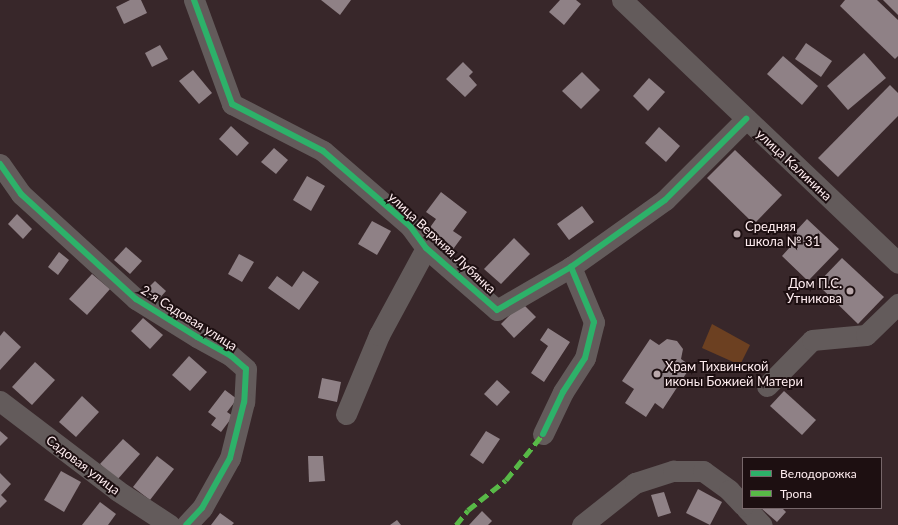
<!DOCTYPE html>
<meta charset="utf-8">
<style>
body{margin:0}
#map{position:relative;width:898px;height:525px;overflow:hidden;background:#38272a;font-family:Lato,sans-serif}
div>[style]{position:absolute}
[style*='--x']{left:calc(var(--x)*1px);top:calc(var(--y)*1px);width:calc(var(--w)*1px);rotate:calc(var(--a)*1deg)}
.green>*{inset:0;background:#6c4021}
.building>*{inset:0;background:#8f8186}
.minor>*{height:21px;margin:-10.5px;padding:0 10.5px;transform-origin:10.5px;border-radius:10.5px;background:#635b5b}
.quiet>*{height:5px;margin-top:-2.5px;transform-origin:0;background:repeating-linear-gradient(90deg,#58b947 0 10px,transparent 0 15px)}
.cycleway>*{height:6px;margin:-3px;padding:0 3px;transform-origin:3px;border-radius:3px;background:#2db169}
.dots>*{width:11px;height:11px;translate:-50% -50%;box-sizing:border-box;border:2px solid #1d0f11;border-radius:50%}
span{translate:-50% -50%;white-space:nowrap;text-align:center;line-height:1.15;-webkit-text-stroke:4px #1d0f11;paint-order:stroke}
.street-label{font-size:13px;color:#feecef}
.poi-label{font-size:13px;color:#feecef}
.left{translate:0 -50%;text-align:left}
.right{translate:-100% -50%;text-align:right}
.legend{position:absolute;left:742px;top:457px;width:140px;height:52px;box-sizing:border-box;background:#1d0f11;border:1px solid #77676a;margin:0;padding:5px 7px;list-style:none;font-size:12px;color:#feecef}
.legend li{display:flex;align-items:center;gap:8px;height:20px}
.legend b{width:20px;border:1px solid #77676a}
</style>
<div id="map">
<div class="green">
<div style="clip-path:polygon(712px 324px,750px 345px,740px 365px,702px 348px)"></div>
</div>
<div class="building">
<div style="clip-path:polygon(130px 0,141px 0,147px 13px,124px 24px,116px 7px)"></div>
<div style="clip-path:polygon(321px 0,351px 0,340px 15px)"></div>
<div style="clip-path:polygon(560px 0,576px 0,581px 4px,564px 25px,549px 12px)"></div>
<div style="clip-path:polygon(845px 0,877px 0,898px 20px,898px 56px,895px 59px,840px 6px)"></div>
<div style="clip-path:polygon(883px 0,898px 0,898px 15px)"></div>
<div style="clip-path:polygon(806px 43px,832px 61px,821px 77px,795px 59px)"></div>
<div style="clip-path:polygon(160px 45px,168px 59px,152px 67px,145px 53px)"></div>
<div style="clip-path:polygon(864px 53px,886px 78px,848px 110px,827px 86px)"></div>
<div style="clip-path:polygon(783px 56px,818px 86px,802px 105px,767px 74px)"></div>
<div style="clip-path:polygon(463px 62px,473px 72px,469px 76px,477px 85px,465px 97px,446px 79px)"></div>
<div style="clip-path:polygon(193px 70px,212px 93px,199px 104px,179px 81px)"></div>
<div style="clip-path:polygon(582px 72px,600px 90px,581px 109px,562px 91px)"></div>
<div style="clip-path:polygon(649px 78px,665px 92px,648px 111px,633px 96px)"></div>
<div style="clip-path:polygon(890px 85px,898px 93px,898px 116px,838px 177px,818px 158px)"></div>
<div style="clip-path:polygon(231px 126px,249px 143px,237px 156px,219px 139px)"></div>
<div style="clip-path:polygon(659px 127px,680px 146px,666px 162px,645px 143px)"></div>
<div style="clip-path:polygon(274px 148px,288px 160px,276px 174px,261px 162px)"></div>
<div style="clip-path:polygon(735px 150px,782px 195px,754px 224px,707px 178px)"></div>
<div style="clip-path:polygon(307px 176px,325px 186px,311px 211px,293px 200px)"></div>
<div style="clip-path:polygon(441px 192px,467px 212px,453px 231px,462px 237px,451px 252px,426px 233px,436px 219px,426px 212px)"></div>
<div style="clip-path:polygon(582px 206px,594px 222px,569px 240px,557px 224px)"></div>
<div style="clip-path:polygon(17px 214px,32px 229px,23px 239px,8px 224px)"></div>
<div style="clip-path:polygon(807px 219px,839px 249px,808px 281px,782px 256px,799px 237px,795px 232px)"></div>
<div style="clip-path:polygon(372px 221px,391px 231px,377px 255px,358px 244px)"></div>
<div style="clip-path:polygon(514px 238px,530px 254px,501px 284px,484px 269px)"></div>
<div style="clip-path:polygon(126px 247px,142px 261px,130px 274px,114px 260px)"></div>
<div style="clip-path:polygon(59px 252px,69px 260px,58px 275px,48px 267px)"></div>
<div style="clip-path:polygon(239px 254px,254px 262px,242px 282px,228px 274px)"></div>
<div style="clip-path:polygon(842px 258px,884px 297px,858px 324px,817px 284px)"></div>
<div style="clip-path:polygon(303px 271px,319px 282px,299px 310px,268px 288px,277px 276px,292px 287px)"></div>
<div style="clip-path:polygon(92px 274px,110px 289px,87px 315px,69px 299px)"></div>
<div style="clip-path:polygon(155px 281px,166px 291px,158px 300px,146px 290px)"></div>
<div style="clip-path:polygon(522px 303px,536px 317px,514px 338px,501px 324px)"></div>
<div style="clip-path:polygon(143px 318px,163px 335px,150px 349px,131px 331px)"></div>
<div style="clip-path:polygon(548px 328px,570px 342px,544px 382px,531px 373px,548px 346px,540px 340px)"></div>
<div style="clip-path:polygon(4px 331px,21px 347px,0 370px,0 336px)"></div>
<div style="clip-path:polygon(650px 339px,659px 345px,667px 339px,677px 341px,683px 349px,681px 359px,691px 366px,663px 409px,655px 403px,646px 417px,625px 403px,634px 389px,622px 381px)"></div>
<div style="clip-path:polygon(189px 356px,207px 372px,190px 391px,172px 375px)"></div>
<div style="clip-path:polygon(35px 362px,55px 380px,32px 405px,12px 387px)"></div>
<div style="clip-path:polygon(322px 378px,341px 382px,337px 402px,318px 398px)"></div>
<div style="clip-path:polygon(497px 380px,510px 392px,497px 406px,484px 394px)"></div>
<div style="clip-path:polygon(225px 390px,237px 399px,227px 412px,233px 416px,221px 432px,211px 425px,216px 418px,208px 412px)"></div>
<div style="clip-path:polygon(784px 391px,816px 420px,802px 435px,770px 406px)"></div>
<div style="clip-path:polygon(82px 396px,99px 412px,76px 437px,59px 422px)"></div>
<div style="clip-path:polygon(0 431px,8px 438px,0 446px)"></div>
<div style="clip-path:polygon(486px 431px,500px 439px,483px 464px,470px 455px)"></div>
<div style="clip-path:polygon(123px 439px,140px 454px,117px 480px,100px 464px)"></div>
<div style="clip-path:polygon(157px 456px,174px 469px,150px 500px,133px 487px)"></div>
<div style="clip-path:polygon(308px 456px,323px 456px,325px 481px,309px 482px)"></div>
<div style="clip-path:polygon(61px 471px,81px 482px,64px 512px,44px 500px)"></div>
<div style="clip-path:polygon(0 473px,11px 484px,1px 495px,7px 501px,0 508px)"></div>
<div style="clip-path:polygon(698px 489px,722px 502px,710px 525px,686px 513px)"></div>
<div style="clip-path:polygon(664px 492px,671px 513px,658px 517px,651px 495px)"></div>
<div style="clip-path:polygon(100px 502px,116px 514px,108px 525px,82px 525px)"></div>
<div style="clip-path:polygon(761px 508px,782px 508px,786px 512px,777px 522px)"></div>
<div style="clip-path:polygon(482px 511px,492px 521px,488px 525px,469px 525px)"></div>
<div style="clip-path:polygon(220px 513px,234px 523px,232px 525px,211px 525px)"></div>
<div style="clip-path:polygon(397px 520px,401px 525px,390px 525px)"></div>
</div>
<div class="minor">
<div style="--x:194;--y:0;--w:111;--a:69.9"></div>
<div style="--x:232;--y:104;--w:102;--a:27.3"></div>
<div style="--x:323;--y:151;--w:115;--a:40.8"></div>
<div style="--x:410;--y:226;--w:27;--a:54"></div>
<div style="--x:426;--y:248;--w:94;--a:41.1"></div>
<div style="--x:497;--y:310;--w:86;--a:-30.2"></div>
<div style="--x:622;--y:0;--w:381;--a:43.6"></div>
<div style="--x:0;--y:164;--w:37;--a:55"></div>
<div style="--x:21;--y:194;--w:156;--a:42.4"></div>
<div style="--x:136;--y:299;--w:72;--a:31.9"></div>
<div style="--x:197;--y:337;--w:38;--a:29"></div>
<div style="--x:230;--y:355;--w:21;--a:41"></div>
<div style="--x:246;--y:369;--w:33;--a:93"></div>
<div style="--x:244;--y:402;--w:58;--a:104"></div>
<div style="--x:230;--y:458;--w:57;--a:119.2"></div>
<div style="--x:202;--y:508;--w:23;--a:133"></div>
<div style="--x:767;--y:386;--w:64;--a:-45.6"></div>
<div style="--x:812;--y:340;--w:54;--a:-5.3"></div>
<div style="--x:866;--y:335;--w:45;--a:-44.1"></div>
<div style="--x:0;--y:401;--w:148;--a:37.3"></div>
<div style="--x:118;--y:491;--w:62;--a:33.2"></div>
<div style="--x:346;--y:414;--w:86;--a:-67.3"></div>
<div style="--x:379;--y:335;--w:99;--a:-61.6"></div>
<div style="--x:543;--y:434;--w:47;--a:-64.5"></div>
<div style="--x:563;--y:392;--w:40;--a:-57.1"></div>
<div style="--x:585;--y:358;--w:37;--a:-76"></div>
<div style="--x:594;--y:322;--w:60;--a:-112.7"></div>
<div style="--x:571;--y:267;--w:115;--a:-35.5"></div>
<div style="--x:665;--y:200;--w:115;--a:-45"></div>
<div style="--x:746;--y:508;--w:23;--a:47"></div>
<div style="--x:582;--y:525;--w:68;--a:-38.4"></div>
<div style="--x:635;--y:483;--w:40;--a:-18"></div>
<div style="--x:673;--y:471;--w:30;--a:0"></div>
<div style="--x:703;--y:471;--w:32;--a:36"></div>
<div style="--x:729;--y:490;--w:21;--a:47"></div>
</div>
<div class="quiet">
<div style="--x:456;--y:525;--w:19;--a:-51"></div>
<div style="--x:468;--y:510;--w:48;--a:-38.3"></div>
<div style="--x:506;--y:480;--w:59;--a:-51.2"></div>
</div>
<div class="cycleway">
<div style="--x:194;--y:0;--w:111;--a:69.9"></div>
<div style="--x:232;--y:104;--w:102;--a:27.3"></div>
<div style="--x:323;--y:151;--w:115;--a:40.8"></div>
<div style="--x:410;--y:226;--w:27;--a:54"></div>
<div style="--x:426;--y:248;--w:94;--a:41.1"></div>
<div style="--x:497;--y:310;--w:86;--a:-30.2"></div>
<div style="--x:0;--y:164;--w:37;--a:55"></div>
<div style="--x:21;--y:194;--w:156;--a:42.4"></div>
<div style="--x:136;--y:299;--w:72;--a:31.9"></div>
<div style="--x:197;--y:337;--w:38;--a:29"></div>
<div style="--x:230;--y:355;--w:21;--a:41"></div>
<div style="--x:246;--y:369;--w:33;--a:93"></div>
<div style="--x:244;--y:402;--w:58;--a:104"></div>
<div style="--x:230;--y:458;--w:57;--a:119.2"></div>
<div style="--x:202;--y:508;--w:23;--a:133"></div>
<div style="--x:543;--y:434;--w:47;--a:-64.5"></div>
<div style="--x:563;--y:392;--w:40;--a:-57.1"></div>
<div style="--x:585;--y:358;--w:37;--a:-76"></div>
<div style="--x:594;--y:322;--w:60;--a:-112.7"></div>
<div style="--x:571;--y:267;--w:115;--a:-35.5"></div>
<div style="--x:665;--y:200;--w:115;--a:-45"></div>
</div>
<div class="dots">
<div style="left:737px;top:234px;background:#b9a7aa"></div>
<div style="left:850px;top:291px;background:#b9a7aa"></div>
<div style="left:657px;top:374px;background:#b9a7aa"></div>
</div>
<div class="street-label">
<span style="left:794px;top:165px;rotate:43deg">улица Калинина</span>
<span style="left:442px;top:243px;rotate:43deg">улица Верхняя Лубянка</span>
<span style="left:189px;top:318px;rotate:32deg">2-я Садовая улица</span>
<span style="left:83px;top:465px;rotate:37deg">Садовая улица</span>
</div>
<div class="poi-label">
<span class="left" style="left:745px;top:234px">Средняя<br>школа № 31</span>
<span class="right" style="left:842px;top:291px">Дом П.С.<br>Утникова</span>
<span class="left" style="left:665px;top:374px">Храм Тихвинской<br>иконы Божией Матери</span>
</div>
<ul class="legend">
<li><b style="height:5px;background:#2db169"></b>Велодорожка</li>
<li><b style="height:5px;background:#58b947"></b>Тропа</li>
</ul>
</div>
